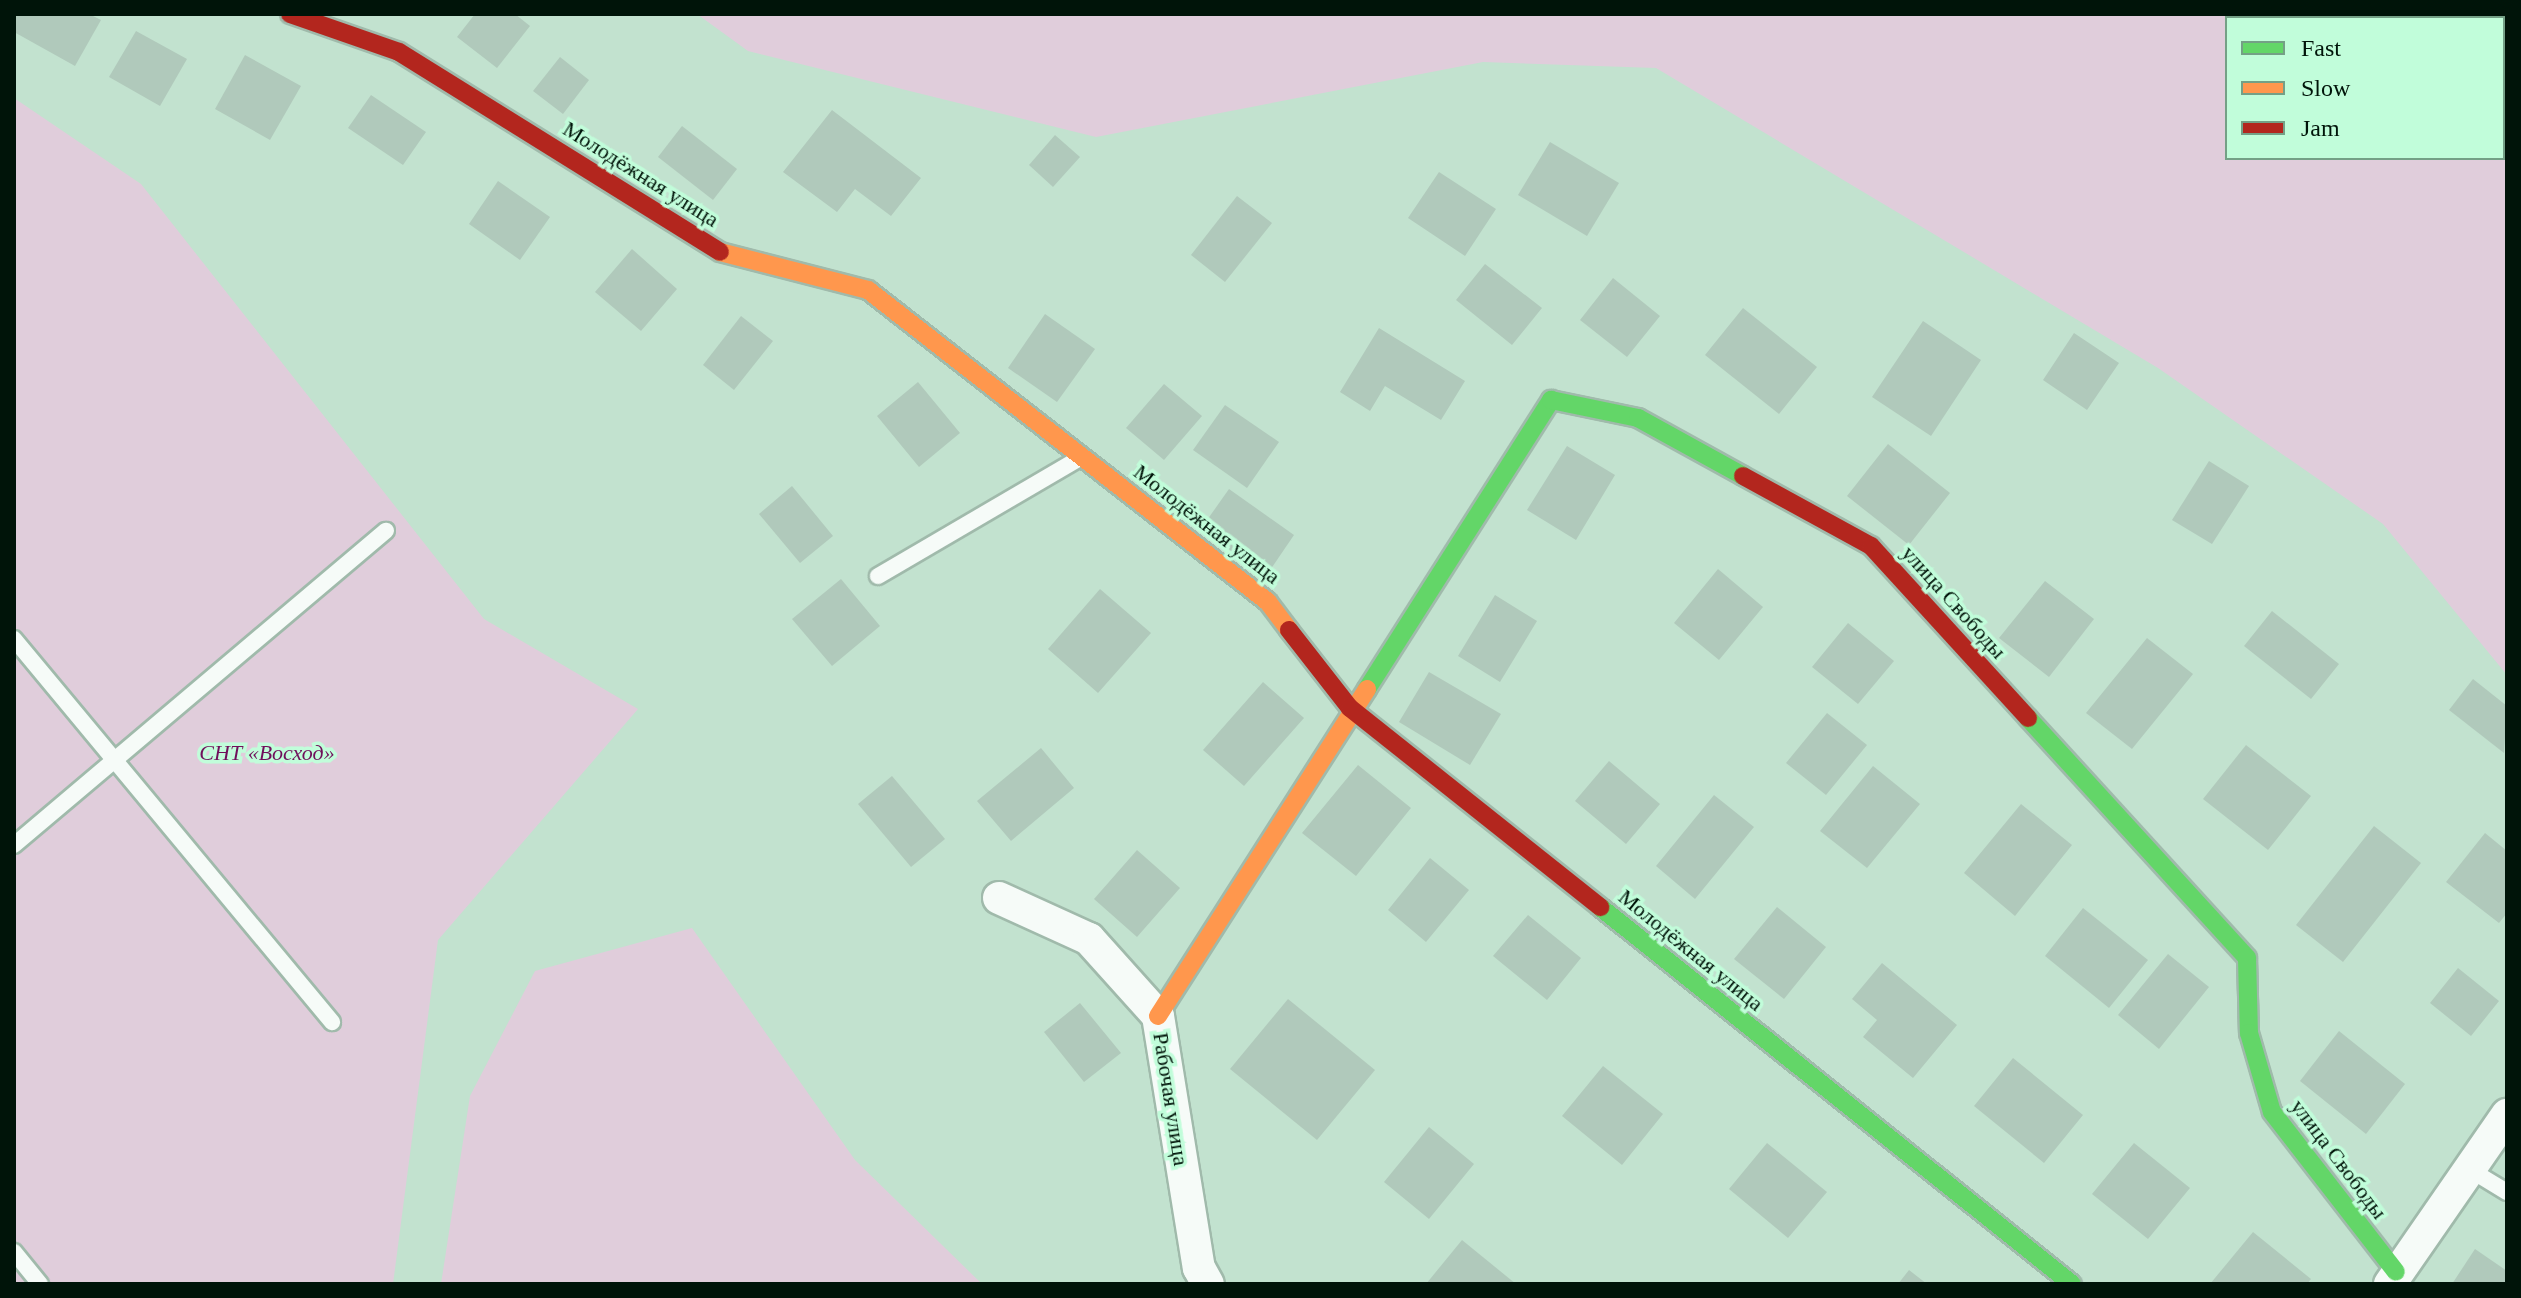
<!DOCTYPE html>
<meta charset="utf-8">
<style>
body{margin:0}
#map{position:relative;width:2521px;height:1298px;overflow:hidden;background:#c2e2cf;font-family:Georgia,serif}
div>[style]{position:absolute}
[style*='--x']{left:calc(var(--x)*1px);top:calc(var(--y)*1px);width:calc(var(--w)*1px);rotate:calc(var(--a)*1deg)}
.green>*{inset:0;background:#e0cddb}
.building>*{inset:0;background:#b0c9bb}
.roads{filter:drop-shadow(2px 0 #a0baab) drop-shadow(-2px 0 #a0baab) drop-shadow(0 2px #a0baab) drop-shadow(0 -2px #a0baab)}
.lane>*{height:16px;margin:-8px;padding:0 8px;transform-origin:8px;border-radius:8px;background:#f6fbf8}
.street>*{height:32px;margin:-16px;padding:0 16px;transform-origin:16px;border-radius:16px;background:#f6fbf8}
.fast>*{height:18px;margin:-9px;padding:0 9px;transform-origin:9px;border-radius:9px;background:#63d668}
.slow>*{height:18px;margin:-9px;padding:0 9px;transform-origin:9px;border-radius:9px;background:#ff974d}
.jam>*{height:18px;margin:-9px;padding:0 9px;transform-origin:9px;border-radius:9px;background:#b3261e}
span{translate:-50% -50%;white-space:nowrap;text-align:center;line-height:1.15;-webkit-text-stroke:7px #c1fdda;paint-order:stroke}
.street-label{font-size:22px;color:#001409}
.park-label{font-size:22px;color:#700f5b;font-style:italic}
.frame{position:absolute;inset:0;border:16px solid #001409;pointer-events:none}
.legend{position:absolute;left:2225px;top:16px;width:280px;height:144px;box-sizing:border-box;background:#c1fdda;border:2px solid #74a086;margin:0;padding:10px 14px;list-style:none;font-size:24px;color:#001409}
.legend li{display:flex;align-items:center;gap:16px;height:40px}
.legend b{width:40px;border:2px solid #74a086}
</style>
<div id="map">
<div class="green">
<div style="clip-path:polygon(evenodd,697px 14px,2507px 14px,2507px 675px,2383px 524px,2158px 368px,1656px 68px,1483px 62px,1096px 137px,748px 51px,697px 14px,2227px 18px,2503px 18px,2503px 158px,2227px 158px,2227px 18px)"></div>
<div style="clip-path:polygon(14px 98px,141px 184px,484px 619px,638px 709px,438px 940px,393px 1284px,14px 1284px)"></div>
<div style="clip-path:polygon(692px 928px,855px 1160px,982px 1284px,441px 1284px,470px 1096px,535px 971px)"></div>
</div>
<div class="building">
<div style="clip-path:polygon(16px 14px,89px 14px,101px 20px,75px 66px,14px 32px)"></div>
<div style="clip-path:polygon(475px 14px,515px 14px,530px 26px,497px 68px,457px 37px)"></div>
<div style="clip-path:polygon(136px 31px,187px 59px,160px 106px,109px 77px)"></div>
<div style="clip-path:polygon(245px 55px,301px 86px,270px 140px,215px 109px)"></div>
<div style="clip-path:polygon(560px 57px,589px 80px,563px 114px,533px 91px)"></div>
<div style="clip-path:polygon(371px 95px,426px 132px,403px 165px,348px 128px)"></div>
<div style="clip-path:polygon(832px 110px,921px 178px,891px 216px,855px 189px,837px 212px,783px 172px)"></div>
<div style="clip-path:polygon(682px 126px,737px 169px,713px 200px,658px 157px)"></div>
<div style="clip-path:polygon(1055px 135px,1080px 157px,1053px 187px,1029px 165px)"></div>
<div style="clip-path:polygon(1550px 142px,1619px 183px,1587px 236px,1518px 195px)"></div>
<div style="clip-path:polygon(1439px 172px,1496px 209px,1465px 256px,1408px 218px)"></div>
<div style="clip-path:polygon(498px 181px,550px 217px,520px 260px,469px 224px)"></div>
<div style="clip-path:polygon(1237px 196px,1272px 223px,1225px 282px,1191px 255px)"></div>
<div style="clip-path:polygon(632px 249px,677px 289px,641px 331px,595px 292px)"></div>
<div style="clip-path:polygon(1485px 264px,1542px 308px,1512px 345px,1456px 300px)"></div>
<div style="clip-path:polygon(1613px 278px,1660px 316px,1627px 357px,1580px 320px)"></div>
<div style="clip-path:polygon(1743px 308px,1817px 367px,1779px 414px,1705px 355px)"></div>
<div style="clip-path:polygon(1045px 314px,1095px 349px,1057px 402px,1008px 368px)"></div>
<div style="clip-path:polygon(741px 316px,773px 341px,734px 390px,703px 365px)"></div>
<div style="clip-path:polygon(1923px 321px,1981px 360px,1931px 436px,1872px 397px)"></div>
<div style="clip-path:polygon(1379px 328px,1465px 381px,1441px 420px,1385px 386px,1370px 411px,1340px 392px)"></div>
<div style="clip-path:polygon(2074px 333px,2119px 363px,2087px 410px,2043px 380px)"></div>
<div style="clip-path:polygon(918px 382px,960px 433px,919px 467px,877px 416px)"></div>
<div style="clip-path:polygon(1164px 384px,1202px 416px,1164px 460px,1126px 428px)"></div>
<div style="clip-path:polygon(1225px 405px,1279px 442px,1247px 488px,1193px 450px)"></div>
<div style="clip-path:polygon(1888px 444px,1950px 493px,1909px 545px,1847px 496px)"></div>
<div style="clip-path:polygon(1567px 446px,1615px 475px,1576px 540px,1527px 510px)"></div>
<div style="clip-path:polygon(2209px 461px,2249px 486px,2212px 544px,2172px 520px)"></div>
<div style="clip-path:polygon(792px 486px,833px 536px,800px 563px,759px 514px)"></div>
<div style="clip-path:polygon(1229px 489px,1294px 535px,1266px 576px,1200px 530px)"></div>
<div style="clip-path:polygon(1718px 569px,1763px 607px,1719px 660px,1674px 623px)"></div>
<div style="clip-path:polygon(841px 579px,880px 626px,832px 666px,792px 619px)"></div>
<div style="clip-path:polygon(2045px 581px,2094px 619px,2049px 677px,1999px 638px)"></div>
<div style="clip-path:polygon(1100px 589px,1151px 633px,1098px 693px,1048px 649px)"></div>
<div style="clip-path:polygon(1495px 595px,1537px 621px,1500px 682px,1458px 656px)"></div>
<div style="clip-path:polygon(2272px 611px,2339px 664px,2311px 699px,2244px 646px)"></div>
<div style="clip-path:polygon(1848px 623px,1894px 661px,1858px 704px,1812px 667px)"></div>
<div style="clip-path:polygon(2147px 638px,2193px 674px,2132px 749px,2086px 713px)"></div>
<div style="clip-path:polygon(1429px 672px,1501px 714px,1470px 765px,1399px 722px)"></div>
<div style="clip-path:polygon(2473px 679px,2507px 706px,2504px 753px,2449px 710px)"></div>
<div style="clip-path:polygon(1263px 682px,1304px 718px,1244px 786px,1203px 750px)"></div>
<div style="clip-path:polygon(1827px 713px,1867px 745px,1826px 795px,1786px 763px)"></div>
<div style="clip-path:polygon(2246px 745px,2311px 796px,2268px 850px,2203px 799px)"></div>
<div style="clip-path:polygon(1041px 748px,1074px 788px,1011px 841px,977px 801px)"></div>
<div style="clip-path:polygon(1609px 761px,1660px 804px,1626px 844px,1575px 801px)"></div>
<div style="clip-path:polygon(1358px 765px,1411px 808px,1356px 876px,1302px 833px)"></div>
<div style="clip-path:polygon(1873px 766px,1920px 804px,1867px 868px,1820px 831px)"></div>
<div style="clip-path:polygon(892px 776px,945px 839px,911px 867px,858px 804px)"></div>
<div style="clip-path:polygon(1714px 795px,1754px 827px,1695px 899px,1656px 866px)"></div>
<div style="clip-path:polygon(2021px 804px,2072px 845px,2015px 916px,1964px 873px)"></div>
<div style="clip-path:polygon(2374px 826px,2421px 863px,2343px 962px,2296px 925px)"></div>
<div style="clip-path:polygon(2485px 833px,2507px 851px,2507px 913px,2499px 923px,2446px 882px)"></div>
<div style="clip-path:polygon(1137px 850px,1180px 888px,1137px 937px,1094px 899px)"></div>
<div style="clip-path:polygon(1430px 858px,1469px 890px,1426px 942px,1388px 910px)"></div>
<div style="clip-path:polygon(1777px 907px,1826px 947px,1784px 999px,1734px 959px)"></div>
<div style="clip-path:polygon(2083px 908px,2148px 960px,2109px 1008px,2045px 956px)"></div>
<div style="clip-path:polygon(1528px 915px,1581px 958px,1547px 1000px,1493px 956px)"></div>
<div style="clip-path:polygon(2168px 954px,2209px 987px,2159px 1049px,2118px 1015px)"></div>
<div style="clip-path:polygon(1882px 963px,1957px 1025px,1913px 1078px,1863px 1037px,1877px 1020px,1852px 999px)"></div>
<div style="clip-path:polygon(2458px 968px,2499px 1001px,2471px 1036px,2430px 1003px)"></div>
<div style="clip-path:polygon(1288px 999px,1375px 1070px,1317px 1140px,1230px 1069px)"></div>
<div style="clip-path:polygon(1080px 1003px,1121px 1053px,1084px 1082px,1044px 1032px)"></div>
<div style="clip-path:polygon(2339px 1031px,2405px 1084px,2366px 1134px,2300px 1081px)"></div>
<div style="clip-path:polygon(2013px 1058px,2083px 1115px,2044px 1163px,1974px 1106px)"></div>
<div style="clip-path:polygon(1603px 1066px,1663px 1114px,1622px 1165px,1562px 1116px)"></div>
<div style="clip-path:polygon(1429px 1127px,1474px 1164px,1429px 1219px,1384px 1182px)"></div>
<div style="clip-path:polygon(1767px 1143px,1827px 1192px,1788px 1238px,1729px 1189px)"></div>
<div style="clip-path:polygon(2134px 1143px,2190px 1188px,2148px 1239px,2092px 1194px)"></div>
<div style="clip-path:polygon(2253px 1232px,2311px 1279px,2307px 1284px,2210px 1284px)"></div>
<div style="clip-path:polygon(1462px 1240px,1516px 1284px,1426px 1284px)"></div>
<div style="clip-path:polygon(2475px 1249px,2507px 1271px,2507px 1284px,2452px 1284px)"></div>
<div style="clip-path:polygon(1909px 1270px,1927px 1284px,1898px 1284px)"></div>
</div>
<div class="roads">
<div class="lane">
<div style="--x:878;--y:576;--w:232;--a:-30.3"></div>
<div style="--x:14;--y:639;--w:498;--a:50.3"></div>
<div style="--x:14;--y:845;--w:487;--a:-40.2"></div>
<div style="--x:2469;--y:1169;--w:44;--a:31.2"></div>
<div style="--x:14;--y:1252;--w:41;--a:50.9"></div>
</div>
<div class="street">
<div style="--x:999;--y:898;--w:99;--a:24.5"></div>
<div style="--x:1089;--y:939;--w:103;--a:48.1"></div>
<div style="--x:1158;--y:1016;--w:255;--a:80.8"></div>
<div style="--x:1199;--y:1268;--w:18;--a:61"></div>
<div style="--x:2390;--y:1284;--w:206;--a:-55.3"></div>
</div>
<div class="fast">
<div style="--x:1367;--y:689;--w:343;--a:-57.5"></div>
<div style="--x:1551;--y:400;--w:89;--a:11.7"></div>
<div style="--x:1638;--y:418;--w:120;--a:28.9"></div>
<div style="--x:2028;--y:718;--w:325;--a:47.6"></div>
<div style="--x:2247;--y:958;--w:75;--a:88.5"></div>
<div style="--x:2249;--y:1033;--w:82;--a:73.8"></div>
<div style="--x:2272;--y:1112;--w:202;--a:52.2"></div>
<div style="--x:1600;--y:907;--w:604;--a:38.62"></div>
</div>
<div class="slow">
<div style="--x:720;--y:252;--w:153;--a:14.4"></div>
<div style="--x:868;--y:290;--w:507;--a:37.95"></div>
<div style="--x:1268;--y:602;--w:35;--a:53"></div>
<div style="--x:1158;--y:1016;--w:388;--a:-57.4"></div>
</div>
<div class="jam">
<div style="--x:290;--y:14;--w:115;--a:19.2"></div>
<div style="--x:399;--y:52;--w:378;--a:31.9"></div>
<div style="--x:1743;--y:476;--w:146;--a:28.7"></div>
<div style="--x:1871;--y:546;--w:233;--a:47.6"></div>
<div style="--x:1289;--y:630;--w:99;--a:52"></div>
<div style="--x:1350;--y:708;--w:320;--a:38.5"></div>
</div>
</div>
<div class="street-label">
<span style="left:641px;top:174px;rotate:32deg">Молодёжная улица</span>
<span style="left:1207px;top:524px;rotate:38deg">Молодёжная улица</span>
<span style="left:1954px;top:602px;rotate:48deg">улица Свободы</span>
<span style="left:1691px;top:950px;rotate:39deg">Молодёжная улица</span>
<span style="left:1171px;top:1099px;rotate:81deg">Рабочая улица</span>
<span style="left:2339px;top:1159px;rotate:53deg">улица Свободы</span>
</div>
<div class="park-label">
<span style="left:267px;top:753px">СНТ «Восход»</span>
</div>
<div class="frame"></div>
<ul class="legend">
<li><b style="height:10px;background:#63d668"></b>Fast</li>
<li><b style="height:10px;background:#ff974d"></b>Slow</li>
<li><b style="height:10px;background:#b3261e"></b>Jam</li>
</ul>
</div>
